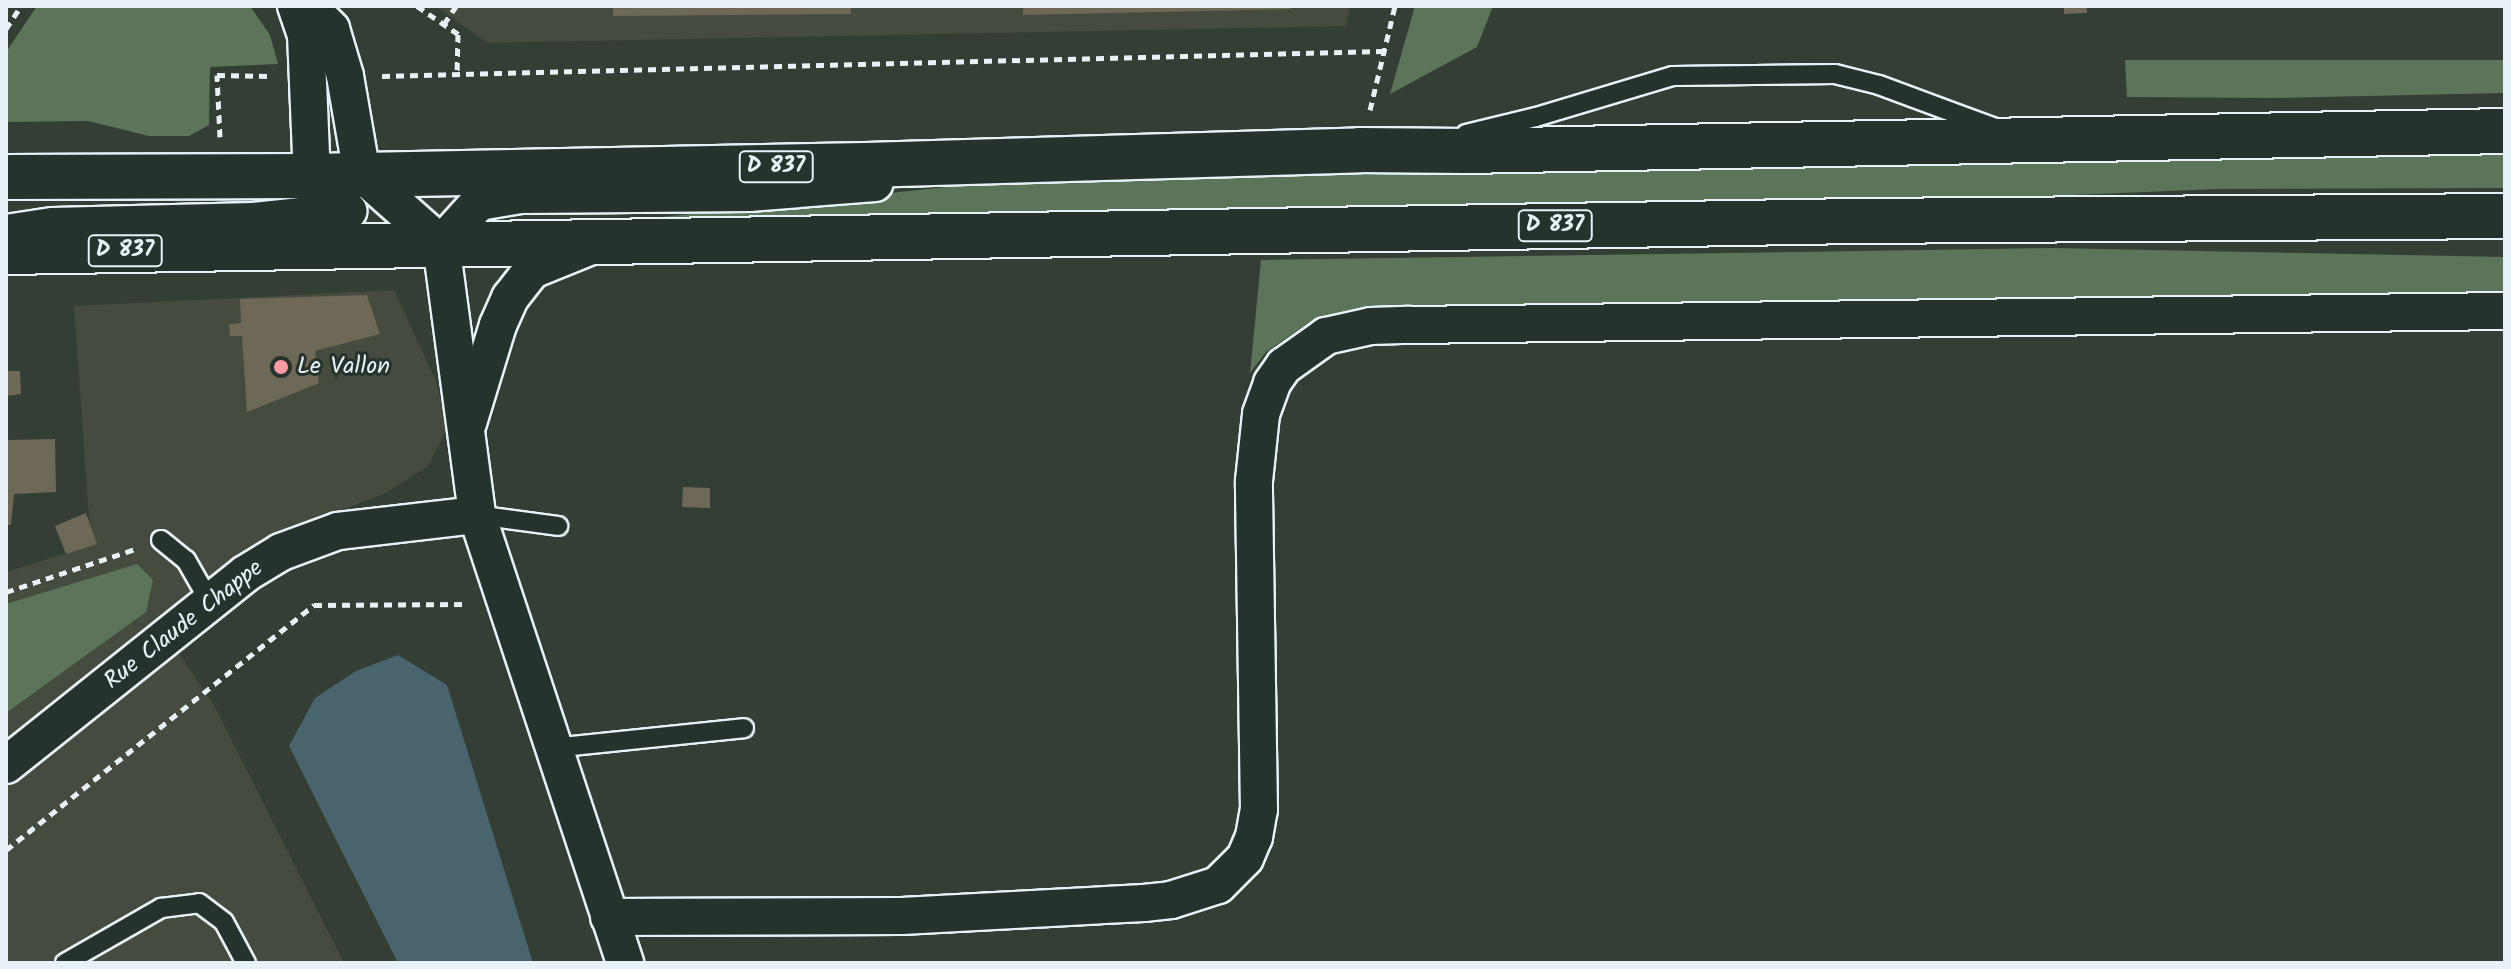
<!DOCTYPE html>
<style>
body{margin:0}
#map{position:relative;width:2511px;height:969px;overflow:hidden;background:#343e35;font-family:Kalam,sans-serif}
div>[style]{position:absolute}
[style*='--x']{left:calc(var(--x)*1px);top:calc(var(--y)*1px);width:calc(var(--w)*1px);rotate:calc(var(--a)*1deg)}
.built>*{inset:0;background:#454b3f}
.green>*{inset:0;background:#5c7459}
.water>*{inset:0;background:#49646e}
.building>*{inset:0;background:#6e6856}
.path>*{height:5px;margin-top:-2.5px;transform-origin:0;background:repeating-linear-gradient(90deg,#e8f1f8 0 8px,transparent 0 14px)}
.roads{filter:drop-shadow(2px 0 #e8f1f8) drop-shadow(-2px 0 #e8f1f8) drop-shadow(0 2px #e8f1f8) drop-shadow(0 -2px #e8f1f8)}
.service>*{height:18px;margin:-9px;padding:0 9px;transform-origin:9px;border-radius:9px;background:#26332d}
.minor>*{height:36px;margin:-18px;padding:0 18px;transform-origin:18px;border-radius:18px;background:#26332d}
.primary>*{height:44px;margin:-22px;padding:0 22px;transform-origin:22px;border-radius:22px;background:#26332d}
.dots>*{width:22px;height:22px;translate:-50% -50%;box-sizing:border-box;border:4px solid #26332d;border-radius:50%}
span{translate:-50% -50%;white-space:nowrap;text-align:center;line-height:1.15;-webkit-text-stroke:6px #26332d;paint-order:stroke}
.shield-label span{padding:2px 6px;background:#26332d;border:2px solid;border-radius:6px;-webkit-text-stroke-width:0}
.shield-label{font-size:22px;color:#e8f1f8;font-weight:700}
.poi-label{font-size:24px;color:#e8f1f8}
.left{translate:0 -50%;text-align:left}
.street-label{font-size:24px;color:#e8f1f8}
.frame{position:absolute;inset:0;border:8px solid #e8f1f8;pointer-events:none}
</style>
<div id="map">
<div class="built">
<div style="clip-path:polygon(435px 6px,1350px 6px,1346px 26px,488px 43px)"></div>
<div style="clip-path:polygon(394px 290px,436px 381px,447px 428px,428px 466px,386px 493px,307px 523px,224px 568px,159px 624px,214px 705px,344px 963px,6px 963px,6px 572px,96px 544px,89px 518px,74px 306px)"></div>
</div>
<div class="green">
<div style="clip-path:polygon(37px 6px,250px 6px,270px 35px,278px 64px,210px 67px,209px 125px,189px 136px,149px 136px,88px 121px,6px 122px,6px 52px)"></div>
<div style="clip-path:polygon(1415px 6px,1493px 6px,1477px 47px,1390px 94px)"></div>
<div style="clip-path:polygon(2505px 60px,2505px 93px,2271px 98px,2127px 97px,2125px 60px)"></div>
<div style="clip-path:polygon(2505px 152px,2505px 188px,2218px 189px,2048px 196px,614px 222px,947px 187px,1103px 177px)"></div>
<div style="clip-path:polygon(2053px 248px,2505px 257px,2505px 299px,2052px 299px,1644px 309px,1379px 306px,1308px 323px,1266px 352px,1250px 373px,1261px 260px)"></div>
<div style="clip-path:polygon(137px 564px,153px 580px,146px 612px,6px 713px,6px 604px)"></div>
</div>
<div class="water">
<div style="clip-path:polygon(398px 655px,447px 685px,533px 963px,398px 963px,289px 746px,315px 698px,356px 671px)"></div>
</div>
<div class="building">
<div style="clip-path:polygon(613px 6px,851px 6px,851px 14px,613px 16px)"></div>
<div style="clip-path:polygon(1023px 6px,1291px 6px,1291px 9px,1023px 15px)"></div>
<div style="clip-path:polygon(2064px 6px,2087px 6px,2087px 13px,2064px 14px)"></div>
<div style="clip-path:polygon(367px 295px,380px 334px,315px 351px,319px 383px,247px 412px,242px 336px,230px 336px,229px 324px,241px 323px,240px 299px)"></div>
<div style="clip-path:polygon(6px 371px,20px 371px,21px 394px,6px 396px)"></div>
<div style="clip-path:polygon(55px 439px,56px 492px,14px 494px,11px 525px,6px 525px,6px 440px)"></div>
<div style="clip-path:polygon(683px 487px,710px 488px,710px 508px,682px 507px)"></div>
<div style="clip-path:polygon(86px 513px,97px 544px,66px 554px,55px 526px)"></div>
</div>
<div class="path">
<div style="--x:417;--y:6;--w:50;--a:34.3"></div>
<div style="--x:458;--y:34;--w:42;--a:91.4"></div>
<div style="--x:444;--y:24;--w:22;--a:-56"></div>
<div style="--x:6;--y:29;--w:27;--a:-57"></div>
<div style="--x:382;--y:76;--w:1001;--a:-1.43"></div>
<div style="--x:1370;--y:110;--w:107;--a:-76.5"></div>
<div style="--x:220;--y:137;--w:62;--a:-92.8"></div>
<div style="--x:217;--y:75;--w:56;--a:1"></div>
<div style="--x:6;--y:592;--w:139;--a:-18.4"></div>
<div style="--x:6;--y:850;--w:394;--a:-38.5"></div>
<div style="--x:314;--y:605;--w:154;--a:-0.4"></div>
</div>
<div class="roads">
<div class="service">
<div style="--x:1466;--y:134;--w:72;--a:-13.7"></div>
<div style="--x:1536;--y:117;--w:143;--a:-16.7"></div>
<div style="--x:1673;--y:76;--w:162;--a:-0.7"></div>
<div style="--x:1835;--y:74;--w:45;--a:14"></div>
<div style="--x:1879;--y:85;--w:124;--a:20.3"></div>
<div style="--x:477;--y:515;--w:82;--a:7.7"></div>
<div style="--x:161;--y:540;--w:32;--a:39"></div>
<div style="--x:186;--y:560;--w:48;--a:60.3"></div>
<div style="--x:552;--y:748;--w:193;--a:-5.9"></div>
<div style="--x:65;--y:963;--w:111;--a:-29.8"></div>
<div style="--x:161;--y:908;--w:38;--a:-7"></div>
<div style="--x:199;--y:903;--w:31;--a:37"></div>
<div style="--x:224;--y:922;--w:47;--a:61.8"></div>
</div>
<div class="minor">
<div style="--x:296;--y:6;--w:31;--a:71"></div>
<div style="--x:306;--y:35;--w:141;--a:87.6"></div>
<div style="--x:312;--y:176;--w:28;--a:44"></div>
<div style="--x:308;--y:6;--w:33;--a:45"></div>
<div style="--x:331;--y:29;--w:49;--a:73.4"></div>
<div style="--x:345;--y:76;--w:99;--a:80.2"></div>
<div style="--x:362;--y:174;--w:106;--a:41.5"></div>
<div style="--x:441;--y:244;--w:273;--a:82.4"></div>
<div style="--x:477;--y:515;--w:472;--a:71.7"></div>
<div style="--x:6;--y:233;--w:48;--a:-8.5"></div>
<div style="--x:53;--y:226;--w:201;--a:-1.4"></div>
<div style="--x:254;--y:221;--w:95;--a:-6.1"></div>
<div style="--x:441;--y:244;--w:57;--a:-47.9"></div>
<div style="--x:479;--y:202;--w:42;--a:-9.7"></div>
<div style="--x:520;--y:195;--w:229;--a:-0.5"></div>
<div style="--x:749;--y:193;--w:126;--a:-4.5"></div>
<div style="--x:468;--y:423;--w:102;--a:-73"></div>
<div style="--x:498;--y:325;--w:30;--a:-66"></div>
<div style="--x:510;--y:298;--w:36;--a:-52"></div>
<div style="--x:532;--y:270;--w:61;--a:-22"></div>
<div style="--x:6;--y:765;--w:306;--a:-38.6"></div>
<div style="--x:245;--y:574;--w:42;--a:-31.4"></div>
<div style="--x:281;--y:552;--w:61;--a:-20.2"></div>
<div style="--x:338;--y:531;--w:140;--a:-6.6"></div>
<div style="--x:609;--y:917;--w:293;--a:-0.2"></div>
<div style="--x:902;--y:916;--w:242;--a:-3.1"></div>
<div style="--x:1144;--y:903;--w:27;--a:-6"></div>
<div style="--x:1171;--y:900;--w:49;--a:-17.7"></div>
<div style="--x:1218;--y:885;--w:38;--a:-45"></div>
<div style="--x:1245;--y:858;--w:23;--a:-67"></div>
<div style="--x:1254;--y:837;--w:27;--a:-80"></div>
<div style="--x:1259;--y:810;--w:329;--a:-90.9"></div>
<div style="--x:1254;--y:481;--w:67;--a:-84"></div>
<div style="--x:1261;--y:414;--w:33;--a:-70"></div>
<div style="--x:1272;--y:383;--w:21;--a:-55"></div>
<div style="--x:1284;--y:366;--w:52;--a:-35.5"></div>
<div style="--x:1326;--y:336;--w:46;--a:-12.5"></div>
<div style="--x:1371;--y:326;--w:38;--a:-2"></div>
<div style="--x:1409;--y:325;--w:1096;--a:-0.73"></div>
</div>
<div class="primary">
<div style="--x:6;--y:177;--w:306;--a:-0.2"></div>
<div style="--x:312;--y:176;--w:554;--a:-1.14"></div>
<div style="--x:866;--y:165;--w:494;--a:-1.7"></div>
<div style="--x:1360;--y:150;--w:105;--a:0.5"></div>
<div style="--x:1465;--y:151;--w:1040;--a:-1.1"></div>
<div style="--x:6;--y:252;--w:1855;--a:-0.96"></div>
<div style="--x:1861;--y:221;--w:644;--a:-0.44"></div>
</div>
</div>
<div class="dots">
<div style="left:281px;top:367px;background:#ff9aa2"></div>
</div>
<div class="shield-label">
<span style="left:776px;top:167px">D 837</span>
<span style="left:1555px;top:226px">D 837</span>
<span style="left:125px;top:251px">D 837</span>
</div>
<div class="poi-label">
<span class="left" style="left:297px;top:367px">Le Vallon</span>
</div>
<div class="street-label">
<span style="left:184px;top:625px;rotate:-38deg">Rue Claude Chappe</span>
</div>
<div class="frame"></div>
</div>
